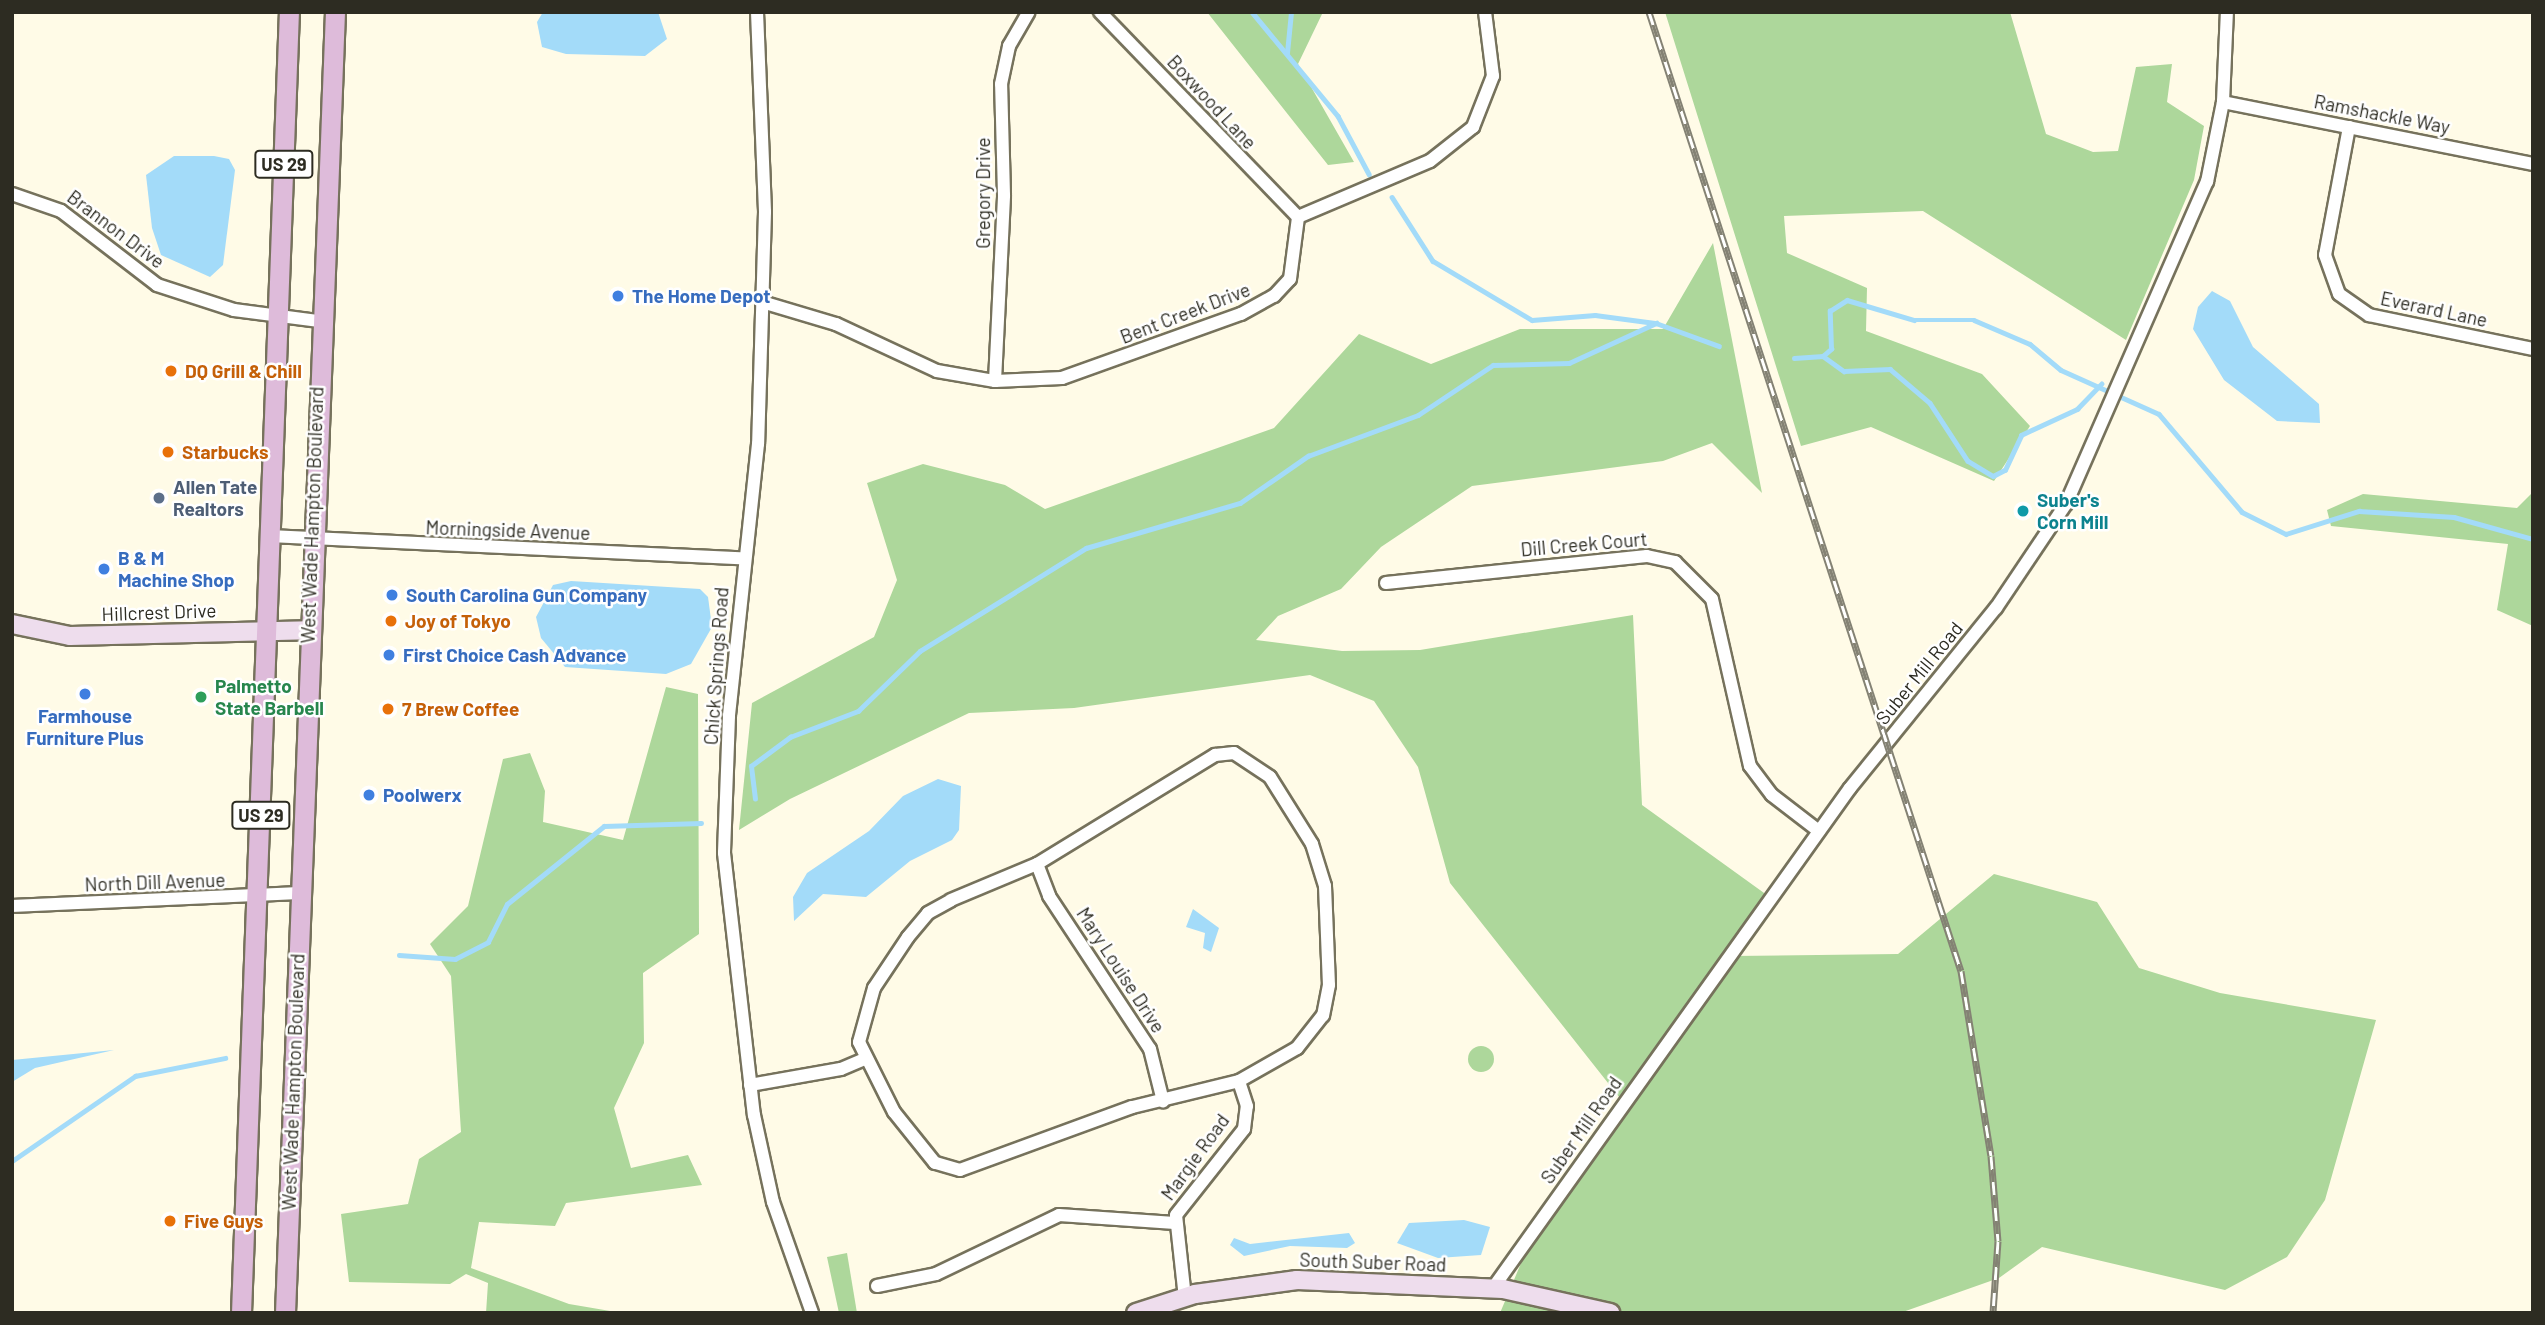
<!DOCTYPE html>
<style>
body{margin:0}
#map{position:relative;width:2545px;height:1325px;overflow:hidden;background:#fffbe7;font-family:Barlow,sans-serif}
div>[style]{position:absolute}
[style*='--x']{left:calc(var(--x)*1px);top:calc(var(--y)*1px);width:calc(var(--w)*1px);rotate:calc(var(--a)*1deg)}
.green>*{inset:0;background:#add79b}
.round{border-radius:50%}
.water>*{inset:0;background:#a3dbf9}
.stream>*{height:4.5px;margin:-2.25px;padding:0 2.25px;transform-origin:2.25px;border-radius:2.25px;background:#a3dbf9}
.roads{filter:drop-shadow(2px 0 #76725c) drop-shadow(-2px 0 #76725c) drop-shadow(0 2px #76725c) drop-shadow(0 -2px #76725c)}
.street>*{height:12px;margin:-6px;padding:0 6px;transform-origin:6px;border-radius:6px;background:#fff}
.secondary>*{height:18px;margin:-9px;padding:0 9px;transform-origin:9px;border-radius:9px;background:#eedded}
.primary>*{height:19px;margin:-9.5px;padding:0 9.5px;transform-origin:9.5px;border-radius:9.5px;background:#debbda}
.rail>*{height:7px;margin-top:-3.5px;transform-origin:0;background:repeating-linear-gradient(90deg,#fff 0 13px,#848274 0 26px);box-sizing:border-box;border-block:2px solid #848274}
.dots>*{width:19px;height:19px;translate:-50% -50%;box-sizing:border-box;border:4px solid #fff;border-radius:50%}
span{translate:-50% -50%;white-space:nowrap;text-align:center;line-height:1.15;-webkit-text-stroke:5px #fff;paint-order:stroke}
.shield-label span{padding:2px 5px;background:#fff;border:2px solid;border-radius:5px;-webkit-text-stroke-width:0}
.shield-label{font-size:18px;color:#2d2c22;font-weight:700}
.street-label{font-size:19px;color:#2d2c22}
.shop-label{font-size:19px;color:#366cbe;font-weight:700}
.left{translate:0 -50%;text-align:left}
.food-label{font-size:19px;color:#c56008;font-weight:700}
.service-label{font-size:19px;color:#4e5e75;font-weight:700}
.culture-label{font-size:19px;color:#0d838f;font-weight:700}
.leisure-label{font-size:19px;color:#27864d;font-weight:700}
.frame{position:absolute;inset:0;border:14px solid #2d2c22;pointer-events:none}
</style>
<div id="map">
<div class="green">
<div style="clip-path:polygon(1207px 12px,1323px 12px,1298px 64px,1354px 162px,1328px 165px)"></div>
<div style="clip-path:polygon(1665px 12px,2010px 12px,2046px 134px,2093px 152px,2118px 151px,2136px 67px,2172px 64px,2167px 102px,2204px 126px,2194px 180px,2126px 340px,1923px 211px,1784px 216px,1787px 253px,1867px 288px,1866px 331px,1982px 374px,2030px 426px,1994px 481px,1871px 427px,1801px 446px)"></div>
<div style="clip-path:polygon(1713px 243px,1762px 493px,1712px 443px,1663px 461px,1472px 486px,1381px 547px,1341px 589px,1278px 616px,1256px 640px,1342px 651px,1420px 650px,1633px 615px,1642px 805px,1771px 898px,1734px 956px,1898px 954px,1994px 874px,2097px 902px,2139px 968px,2220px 993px,2376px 1020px,2325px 1200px,2287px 1257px,2225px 1290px,2042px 1247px,1999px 1278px,1900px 1313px,1500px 1313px,1527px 1249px,1627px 1107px,1450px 883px,1418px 767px,1374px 701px,1310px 675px,1074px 708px,969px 713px,790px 799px,739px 830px,752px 703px,874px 637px,897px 580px,867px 483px,923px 464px,1005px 485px,1045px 509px,1274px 428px,1359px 334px,1431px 364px,1520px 329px,1663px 329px)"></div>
<div style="clip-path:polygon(2533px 492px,2533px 626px,2497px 610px,2508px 544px,2331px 526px,2327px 510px,2363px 494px,2517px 508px)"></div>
<div style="clip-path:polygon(666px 687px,698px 694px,699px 934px,643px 973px,644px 1043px,614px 1108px,631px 1168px,688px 1155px,702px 1185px,566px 1203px,555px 1226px,479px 1222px,471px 1268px,569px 1304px,622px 1313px,486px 1313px,488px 1283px,466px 1274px,450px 1284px,349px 1282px,341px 1214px,408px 1204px,419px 1159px,461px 1132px,451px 976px,430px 944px,468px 906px,503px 759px,530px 753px,545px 791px,543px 822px,623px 840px)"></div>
<div class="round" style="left:1468px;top:1046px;width:26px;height:26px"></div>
<div style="clip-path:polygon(847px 1253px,857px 1313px,839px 1313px,827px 1257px)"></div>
</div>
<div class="water">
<div style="clip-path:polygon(543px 12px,658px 12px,667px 39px,645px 56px,566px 54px,542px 47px,537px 22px)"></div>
<div style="clip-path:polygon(174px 156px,214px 156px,229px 159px,235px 170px,223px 265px,210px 277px,161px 255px,152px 228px,146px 175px)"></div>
<div style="clip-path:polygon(2212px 291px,2230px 301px,2253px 347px,2319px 404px,2320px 423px,2277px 421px,2224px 380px,2193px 329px,2198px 307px)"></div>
<div style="clip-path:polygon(571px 581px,700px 589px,708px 597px,712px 627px,691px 664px,666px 674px,565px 667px,541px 638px,536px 617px,553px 585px)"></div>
<div style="clip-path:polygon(938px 779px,961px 786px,959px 830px,952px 840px,910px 861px,866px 897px,823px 894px,794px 921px,793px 897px,807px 873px,869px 831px,903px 796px)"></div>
<div style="clip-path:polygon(1193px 909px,1219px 928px,1211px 952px,1203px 948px,1205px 933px,1186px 927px)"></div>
<div style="clip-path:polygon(114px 1050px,35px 1068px,12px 1082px,12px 1060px)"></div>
<div style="clip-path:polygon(1464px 1220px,1490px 1227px,1481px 1255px,1438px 1258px,1397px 1243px,1409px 1223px)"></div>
<div style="clip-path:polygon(1349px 1233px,1355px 1243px,1347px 1248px,1290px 1246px,1244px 1256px,1230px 1245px,1234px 1238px,1250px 1244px)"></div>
</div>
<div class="stream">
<div style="--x:1252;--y:12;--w:135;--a:50.4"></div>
<div style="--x:1338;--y:116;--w:66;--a:61.9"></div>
<div style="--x:1287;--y:53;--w:41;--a:-84.4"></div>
<div style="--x:1392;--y:197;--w:76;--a:57.4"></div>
<div style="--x:1433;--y:261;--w:115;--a:30.8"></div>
<div style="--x:1532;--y:320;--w:63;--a:-4.5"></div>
<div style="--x:1595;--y:315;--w:62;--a:7.5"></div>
<div style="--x:1823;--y:356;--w:26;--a:36"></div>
<div style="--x:1844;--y:371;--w:46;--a:-2.5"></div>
<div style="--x:1890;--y:369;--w:52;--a:40.4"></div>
<div style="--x:1930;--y:403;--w:69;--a:56.8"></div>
<div style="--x:1968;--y:461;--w:29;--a:31"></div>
<div style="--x:1993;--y:476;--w:13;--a:-27"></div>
<div style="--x:2005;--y:470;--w:38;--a:-65"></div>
<div style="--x:2021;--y:435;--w:62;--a:-24.9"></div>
<div style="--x:2077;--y:409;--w:35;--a:-46"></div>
<div style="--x:1794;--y:358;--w:29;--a:-4"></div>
<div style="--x:1823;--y:356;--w:11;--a:-41"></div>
<div style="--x:1831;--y:349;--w:38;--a:-92"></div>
<div style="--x:1830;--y:311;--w:20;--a:-33"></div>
<div style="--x:1847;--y:300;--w:70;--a:16.6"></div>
<div style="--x:1914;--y:320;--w:60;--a:0"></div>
<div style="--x:1974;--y:320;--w:61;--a:23.2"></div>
<div style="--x:2030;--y:344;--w:40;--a:40"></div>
<div style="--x:2061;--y:370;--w:107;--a:24.2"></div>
<div style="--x:2159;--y:414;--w:128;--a:49.7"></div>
<div style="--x:2242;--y:512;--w:49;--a:26.6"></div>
<div style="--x:2286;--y:534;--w:77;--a:-17.5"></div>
<div style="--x:2359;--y:511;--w:95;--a:3.6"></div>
<div style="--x:2454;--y:517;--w:82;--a:15.6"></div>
<div style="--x:755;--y:799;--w:33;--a:-97"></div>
<div style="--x:751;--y:766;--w:49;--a:-36.6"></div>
<div style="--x:790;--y:737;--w:73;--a:-20.9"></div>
<div style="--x:858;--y:711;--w:86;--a:-44.1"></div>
<div style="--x:920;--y:651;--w:195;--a:-31.8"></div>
<div style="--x:1086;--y:548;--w:160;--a:-16.3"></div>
<div style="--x:1240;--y:503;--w:83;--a:-34.7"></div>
<div style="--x:1308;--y:456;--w:117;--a:-20.4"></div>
<div style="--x:1418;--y:415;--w:90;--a:-33.7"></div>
<div style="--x:1493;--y:365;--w:76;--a:-1.5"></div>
<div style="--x:1569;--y:363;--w:96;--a:-24.7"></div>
<div style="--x:1656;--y:323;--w:67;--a:20.1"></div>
<div style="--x:399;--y:955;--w:56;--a:4.1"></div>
<div style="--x:455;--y:959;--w:37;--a:-27"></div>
<div style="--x:488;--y:942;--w:42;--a:-63.4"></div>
<div style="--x:507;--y:904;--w:124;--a:-38.8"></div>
<div style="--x:604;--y:826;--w:97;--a:-1.8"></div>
<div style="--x:12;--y:1161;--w:150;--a:-34.6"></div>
<div style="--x:135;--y:1076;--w:92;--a:-11.3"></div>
</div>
<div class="roads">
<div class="street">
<div style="--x:757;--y:12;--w:200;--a:87.7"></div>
<div style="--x:765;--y:212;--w:232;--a:91.7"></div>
<div style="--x:758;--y:444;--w:274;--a:96.1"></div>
<div style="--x:729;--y:716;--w:137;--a:92.1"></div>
<div style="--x:724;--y:853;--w:264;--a:83.5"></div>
<div style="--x:754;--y:1115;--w:89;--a:77.7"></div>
<div style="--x:773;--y:1202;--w:118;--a:70.6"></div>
<div style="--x:1100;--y:12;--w:285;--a:46"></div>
<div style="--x:2223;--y:102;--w:316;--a:11.3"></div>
<div style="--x:2349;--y:127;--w:130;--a:100.6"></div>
<div style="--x:2325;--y:255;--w:41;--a:70.3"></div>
<div style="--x:2339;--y:294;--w:37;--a:35"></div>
<div style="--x:2369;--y:315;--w:167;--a:11.7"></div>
<div style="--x:12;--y:194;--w:52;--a:19.1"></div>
<div style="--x:61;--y:211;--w:121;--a:37.6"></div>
<div style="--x:157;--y:285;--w:81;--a:18"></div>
<div style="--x:234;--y:310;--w:86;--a:7.4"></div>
<div style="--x:762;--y:302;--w:77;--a:16.6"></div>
<div style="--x:836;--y:324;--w:111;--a:25"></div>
<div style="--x:937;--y:371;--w:59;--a:9.8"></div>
<div style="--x:995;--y:381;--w:67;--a:-2.6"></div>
<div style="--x:1062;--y:378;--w:190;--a:-19.7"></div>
<div style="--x:1241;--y:314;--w:38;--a:-29"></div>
<div style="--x:1274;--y:296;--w:23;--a:-47"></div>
<div style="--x:1290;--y:279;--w:63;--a:-82.6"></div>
<div style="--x:1298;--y:217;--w:143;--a:-23"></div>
<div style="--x:1430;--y:161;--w:55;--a:-38.3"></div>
<div style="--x:1473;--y:127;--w:55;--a:-68.6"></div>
<div style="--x:1493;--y:76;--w:64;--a:-97.1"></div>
<div style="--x:995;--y:381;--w:186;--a:-87.2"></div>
<div style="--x:1004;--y:195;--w:111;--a:-91.5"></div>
<div style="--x:1001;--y:84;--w:39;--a:-78"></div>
<div style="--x:1009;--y:46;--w:39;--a:-60"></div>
<div style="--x:270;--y:536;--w:475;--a:2.7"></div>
<div style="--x:1386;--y:583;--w:262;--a:-5.9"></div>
<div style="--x:1647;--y:556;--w:29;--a:12"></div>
<div style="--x:1675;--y:562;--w:52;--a:45"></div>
<div style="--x:1712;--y:599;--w:171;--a:77.2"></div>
<div style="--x:1750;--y:766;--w:36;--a:53"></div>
<div style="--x:1772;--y:795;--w:59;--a:37.5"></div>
<div style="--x:1234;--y:753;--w:43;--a:33.7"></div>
<div style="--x:1270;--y:777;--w:79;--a:57.9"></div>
<div style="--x:1312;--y:844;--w:44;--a:72.8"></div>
<div style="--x:1325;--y:886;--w:99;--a:87.7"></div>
<div style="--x:1329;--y:985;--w:31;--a:101"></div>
<div style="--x:1323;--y:1015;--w:42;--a:128.2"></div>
<div style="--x:1297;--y:1048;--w:67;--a:150.4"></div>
<div style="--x:1239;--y:1081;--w:110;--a:166.3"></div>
<div style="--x:1132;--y:1107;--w:183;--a:159.9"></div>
<div style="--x:960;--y:1170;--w:26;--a:-164"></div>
<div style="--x:935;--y:1163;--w:65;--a:-128.8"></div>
<div style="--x:894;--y:1112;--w:78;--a:-116.6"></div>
<div style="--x:859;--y:1042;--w:56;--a:-74.5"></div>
<div style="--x:874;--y:988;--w:61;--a:-56.3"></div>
<div style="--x:908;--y:937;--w:31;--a:-50"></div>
<div style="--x:928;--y:913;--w:26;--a:-29"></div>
<div style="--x:951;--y:900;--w:93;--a:-22.7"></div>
<div style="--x:1037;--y:864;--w:209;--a:-31.5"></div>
<div style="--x:1215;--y:755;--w:19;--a:-6"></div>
<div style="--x:1037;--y:864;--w:34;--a:69"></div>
<div style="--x:1049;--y:896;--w:183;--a:56.6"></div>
<div style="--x:1150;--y:1049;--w:54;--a:76"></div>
<div style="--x:12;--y:906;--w:287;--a:-2.6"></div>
<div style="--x:750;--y:1085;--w:92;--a:-10"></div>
<div style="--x:841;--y:1069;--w:25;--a:-23"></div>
<div style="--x:877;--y:1286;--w:60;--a:-11.5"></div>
<div style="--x:936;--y:1274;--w:136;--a:-25.6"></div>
<div style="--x:1059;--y:1215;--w:116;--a:3.9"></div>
<div style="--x:1493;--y:1288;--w:614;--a:-54.47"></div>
<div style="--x:1850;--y:788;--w:232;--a:-51"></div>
<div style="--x:1996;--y:608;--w:125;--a:-56.1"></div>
<div style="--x:2066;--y:504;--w:352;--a:-66.4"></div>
<div style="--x:2207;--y:182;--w:82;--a:-78.7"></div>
<div style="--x:2223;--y:102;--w:90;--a:-87.5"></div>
<div style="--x:1185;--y:1298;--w:83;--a:-96.2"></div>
<div style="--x:1176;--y:1215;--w:110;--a:-51.7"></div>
<div style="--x:1244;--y:1129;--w:23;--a:-83"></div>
<div style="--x:1247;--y:1106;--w:26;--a:-108"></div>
</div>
<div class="secondary">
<div style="--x:12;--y:624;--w:59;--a:11.7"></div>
<div style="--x:70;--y:636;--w:238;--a:-1.4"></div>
<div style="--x:1136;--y:1313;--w:62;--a:-17.9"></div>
<div style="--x:1195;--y:1294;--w:103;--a:-7.8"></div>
<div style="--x:1297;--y:1280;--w:206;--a:2.5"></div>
<div style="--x:1503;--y:1289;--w:110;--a:12.6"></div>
</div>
<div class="primary">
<div style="--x:241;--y:1313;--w:1302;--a:-87.89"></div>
<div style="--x:285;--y:1313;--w:1302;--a:-87.8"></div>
</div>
</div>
<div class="rail">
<div style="--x:1649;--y:12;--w:1008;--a:71.98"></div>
<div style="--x:1961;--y:971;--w:187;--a:80.8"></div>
<div style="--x:1991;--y:1156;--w:85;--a:85.3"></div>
<div style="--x:1998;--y:1241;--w:72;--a:94"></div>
</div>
<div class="dots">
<div style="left:618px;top:296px;background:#3f7fe0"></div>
<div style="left:171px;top:371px;background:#e8710a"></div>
<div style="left:168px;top:452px;background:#e8710a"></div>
<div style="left:159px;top:498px;background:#5c6f8a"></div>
<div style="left:2023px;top:511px;background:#0f9aa8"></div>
<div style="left:104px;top:569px;background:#3f7fe0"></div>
<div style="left:392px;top:595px;background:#3f7fe0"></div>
<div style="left:391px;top:621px;background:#e8710a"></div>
<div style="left:389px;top:655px;background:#3f7fe0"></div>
<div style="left:85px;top:694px;background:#3f7fe0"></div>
<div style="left:201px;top:697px;background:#2e9e5b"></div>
<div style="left:388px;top:709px;background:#e8710a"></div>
<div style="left:369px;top:795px;background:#3f7fe0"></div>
<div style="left:170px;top:1221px;background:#e8710a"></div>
</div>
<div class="shield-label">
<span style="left:284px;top:164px">US 29</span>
<span style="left:261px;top:815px">US 29</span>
</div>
<div class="street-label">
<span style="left:1212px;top:102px;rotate:47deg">Boxwood Lane</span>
<span style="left:2382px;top:114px;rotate:11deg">Ramshackle Way</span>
<span style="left:983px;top:193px;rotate:-90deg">Gregory Drive</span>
<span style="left:116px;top:229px;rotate:37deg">Brannon Drive</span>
<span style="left:2434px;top:309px;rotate:12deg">Everard Lane</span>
<span style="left:1185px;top:313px;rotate:-21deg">Bent Creek Drive</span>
<span style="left:312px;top:515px;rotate:-88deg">West Wade Hampton Boulevard</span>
<span style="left:508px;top:530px;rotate:2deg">Morningside Avenue</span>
<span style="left:1584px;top:544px;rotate:-5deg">Dill Creek Court</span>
<span style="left:159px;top:612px;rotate:-2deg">Hillcrest Drive</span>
<span style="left:716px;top:666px;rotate:-86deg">Chick Springs Road</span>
<span style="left:1919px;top:673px;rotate:-51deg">Suber Mill Road</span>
<span style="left:155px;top:882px;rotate:-2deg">North Dill Avenue</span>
<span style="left:1121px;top:970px;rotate:57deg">Mary Louise Drive</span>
<span style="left:293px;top:1082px;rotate:-88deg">West Wade Hampton Boulevard</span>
<span style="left:1581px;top:1130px;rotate:-55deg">Suber Mill Road</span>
<span style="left:1195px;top:1157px;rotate:-54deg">Margie Road</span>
<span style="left:1373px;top:1262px;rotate:2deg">South Suber Road</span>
</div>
<div class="shop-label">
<span class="left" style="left:632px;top:296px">The Home Depot</span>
<span class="left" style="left:118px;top:569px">B &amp; M<br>Machine Shop</span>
<span class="left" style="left:406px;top:595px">South Carolina Gun Company</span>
<span class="left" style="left:403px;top:655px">First Choice Cash Advance</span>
<span style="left:85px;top:727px">Farmhouse<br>Furniture Plus</span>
<span class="left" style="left:383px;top:795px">Poolwerx</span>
</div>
<div class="food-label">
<span class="left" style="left:185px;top:371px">DQ Grill &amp; Chill</span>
<span class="left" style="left:182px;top:452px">Starbucks</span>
<span class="left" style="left:405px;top:621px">Joy of Tokyo</span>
<span class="left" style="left:402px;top:709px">7 Brew Coffee</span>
<span class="left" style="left:184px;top:1221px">Five Guys</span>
</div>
<div class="service-label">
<span class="left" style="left:173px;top:498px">Allen Tate<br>Realtors</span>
</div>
<div class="culture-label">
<span class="left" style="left:2037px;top:511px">Suber's<br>Corn Mill</span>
</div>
<div class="leisure-label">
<span class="left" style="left:215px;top:697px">Palmetto<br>State Barbell</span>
</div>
<div class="frame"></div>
</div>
